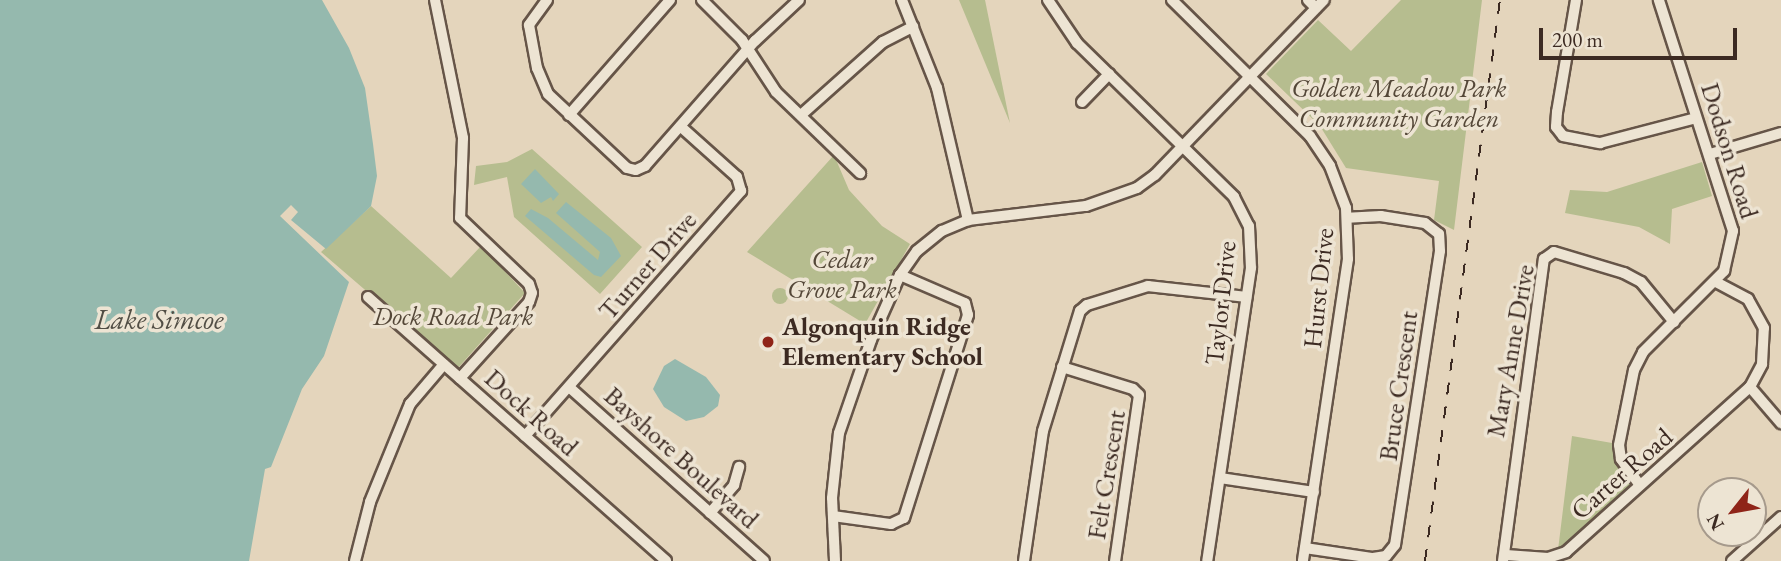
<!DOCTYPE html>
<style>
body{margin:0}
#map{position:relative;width:1781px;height:561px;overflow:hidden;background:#e4d5bc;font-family:"EB Garamond",serif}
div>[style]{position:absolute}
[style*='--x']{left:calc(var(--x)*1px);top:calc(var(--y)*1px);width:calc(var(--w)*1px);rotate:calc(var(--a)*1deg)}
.green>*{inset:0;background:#b6bd8f}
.round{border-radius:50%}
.water>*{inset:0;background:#95b9ae}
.roads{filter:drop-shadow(2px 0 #665548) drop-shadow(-2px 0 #665548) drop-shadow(0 2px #665548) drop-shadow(0 -2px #665548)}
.minor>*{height:10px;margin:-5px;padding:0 5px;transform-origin:5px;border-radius:5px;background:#ede4d3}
.rail>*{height:2px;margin-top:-1px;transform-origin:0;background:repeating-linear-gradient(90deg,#3c2a22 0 12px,transparent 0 24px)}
.dots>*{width:19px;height:19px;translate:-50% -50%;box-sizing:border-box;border:4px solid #ede4d3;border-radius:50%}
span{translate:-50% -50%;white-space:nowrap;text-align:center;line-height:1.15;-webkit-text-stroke:7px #ede4d3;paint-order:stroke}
.park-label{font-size:26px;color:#544738;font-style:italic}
.street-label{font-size:26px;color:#3c2a22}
.poi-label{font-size:26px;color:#3c2a22;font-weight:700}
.left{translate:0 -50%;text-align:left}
.water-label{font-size:28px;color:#524e45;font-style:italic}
.north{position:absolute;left:1697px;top:477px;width:70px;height:70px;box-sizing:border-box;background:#ede4d3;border:2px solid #a69a8c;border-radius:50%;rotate:239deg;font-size:19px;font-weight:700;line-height:28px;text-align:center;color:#3c2a22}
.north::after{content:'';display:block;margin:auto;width:24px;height:32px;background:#8f2418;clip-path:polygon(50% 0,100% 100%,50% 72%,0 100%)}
.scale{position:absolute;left:1539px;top:28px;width:198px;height:32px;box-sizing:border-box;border:4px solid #3c2a22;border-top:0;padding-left:9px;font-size:21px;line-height:24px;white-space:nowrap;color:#3c2a22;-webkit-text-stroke:5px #ede4d3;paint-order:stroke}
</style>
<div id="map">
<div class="green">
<div style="clip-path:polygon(959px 0,985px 0,1010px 123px)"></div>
<div style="clip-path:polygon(1401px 0,1482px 0,1454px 230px,1434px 220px,1439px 181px,1346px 168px,1320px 126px,1266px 74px,1318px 20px,1351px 51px)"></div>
<div style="clip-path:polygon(532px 149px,642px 247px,600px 294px,514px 217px,507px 177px,474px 185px,476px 166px,507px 162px)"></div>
<div style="clip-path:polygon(834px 155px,849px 190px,882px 226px,910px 244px,865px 324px,747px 252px)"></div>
<div style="clip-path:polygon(1702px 162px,1712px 196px,1672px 209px,1670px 244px,1639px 227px,1565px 213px,1570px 190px,1607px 192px)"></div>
<div style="clip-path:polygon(371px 206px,451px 278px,481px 246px,525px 293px,457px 369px,321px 252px)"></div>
<div class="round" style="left:772px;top:288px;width:16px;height:16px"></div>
<div style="clip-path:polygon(1572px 436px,1612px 443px,1615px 463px,1632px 486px,1558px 550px)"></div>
</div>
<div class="water">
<div style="clip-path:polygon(0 0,322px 0,349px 48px,365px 88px,373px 144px,377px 176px,371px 206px,326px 249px,291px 220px,298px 212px,291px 205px,280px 216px,349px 282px,324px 356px,302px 389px,271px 467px,265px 469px,249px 561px,0 561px)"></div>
<div style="clip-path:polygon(535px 169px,559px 194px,553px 201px,551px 197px,541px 203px,521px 184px)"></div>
<div style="clip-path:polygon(566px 202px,611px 238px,621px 256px,601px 277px,594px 275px,525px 216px,531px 209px,548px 218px,598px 260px,600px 252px,556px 213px)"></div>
<div style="clip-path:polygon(675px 359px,706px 377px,720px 395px,718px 406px,704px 417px,686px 421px,664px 407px,653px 389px,664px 366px)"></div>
</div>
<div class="roads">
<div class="minor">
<div style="--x:435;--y:0;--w:141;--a:78.5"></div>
<div style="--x:463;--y:138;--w:80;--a:92.1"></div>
<div style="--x:460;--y:218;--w:95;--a:43.7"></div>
<div style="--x:529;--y:284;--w:9;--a:72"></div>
<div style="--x:532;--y:293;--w:9;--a:108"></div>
<div style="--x:529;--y:302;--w:103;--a:132.2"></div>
<div style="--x:547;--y:0;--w:31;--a:126"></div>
<div style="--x:529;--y:25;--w:44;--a:79.5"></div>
<div style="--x:537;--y:68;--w:28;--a:67"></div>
<div style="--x:548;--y:94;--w:108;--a:43.1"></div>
<div style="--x:627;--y:168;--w:9;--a:13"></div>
<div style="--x:636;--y:170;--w:10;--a:-24"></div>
<div style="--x:645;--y:166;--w:167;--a:-48.7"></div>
<div style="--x:755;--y:41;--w:60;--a:-43"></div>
<div style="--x:702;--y:0;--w:57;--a:45"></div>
<div style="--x:742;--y:40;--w:62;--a:56.8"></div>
<div style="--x:776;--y:92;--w:117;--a:44"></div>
<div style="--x:902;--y:0;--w:95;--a:68.3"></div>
<div style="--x:937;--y:88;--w:136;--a:76.8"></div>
<div style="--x:1048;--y:0;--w:52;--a:56"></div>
<div style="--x:1077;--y:43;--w:220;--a:44.4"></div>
<div style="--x:1234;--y:197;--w:33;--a:63"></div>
<div style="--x:1249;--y:226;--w:42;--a:87.3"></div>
<div style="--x:1251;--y:268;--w:296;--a:98.5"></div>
<div style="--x:1172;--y:0;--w:194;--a:44.6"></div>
<div style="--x:1310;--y:136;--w:36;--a:56"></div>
<div style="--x:1330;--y:166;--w:45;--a:69.1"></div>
<div style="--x:1346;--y:208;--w:51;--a:87.8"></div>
<div style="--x:1348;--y:259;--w:305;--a:98.5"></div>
<div style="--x:1308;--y:0;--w:11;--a:45"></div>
<div style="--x:1576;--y:0;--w:114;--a:99.6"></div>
<div style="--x:1557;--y:112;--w:15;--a:94"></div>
<div style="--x:1556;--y:127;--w:11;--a:52"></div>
<div style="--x:1563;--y:136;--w:38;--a:11"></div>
<div style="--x:1600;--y:143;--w:99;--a:-14.6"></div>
<div style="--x:1082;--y:102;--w:39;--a:-46"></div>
<div style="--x:569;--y:115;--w:153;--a:-48.7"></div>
<div style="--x:801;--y:115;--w:110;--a:-41.7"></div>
<div style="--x:883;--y:42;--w:34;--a:-27"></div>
<div style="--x:1710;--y:154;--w:74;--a:-16.5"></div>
<div style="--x:368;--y:297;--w:398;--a:41.5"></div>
<div style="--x:1062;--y:367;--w:74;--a:17.2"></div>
<div style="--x:1133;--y:389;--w:8;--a:45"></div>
<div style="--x:1139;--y:395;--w:168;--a:98.2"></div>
<div style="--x:569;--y:387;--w:261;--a:41.7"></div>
<div style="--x:1750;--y:387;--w:48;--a:49.3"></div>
<div style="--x:525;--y:436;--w:327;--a:-48.6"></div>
<div style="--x:741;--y:191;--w:15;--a:-106"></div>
<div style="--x:737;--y:177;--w:76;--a:-138.2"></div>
<div style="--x:1220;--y:478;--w:95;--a:8.5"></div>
<div style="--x:1639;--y:484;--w:31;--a:-126"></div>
<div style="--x:1621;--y:459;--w:14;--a:-98"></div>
<div style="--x:1619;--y:445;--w:76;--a:-78.7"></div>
<div style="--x:1634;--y:370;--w:20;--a:-63"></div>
<div style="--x:1643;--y:352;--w:115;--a:-45"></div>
<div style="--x:1724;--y:271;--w:41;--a:-77.3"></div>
<div style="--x:1733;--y:231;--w:243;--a:-107.8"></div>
<div style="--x:710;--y:513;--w:37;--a:-49"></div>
<div style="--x:734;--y:485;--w:19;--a:-74"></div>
<div style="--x:833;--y:516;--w:59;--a:7.9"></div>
<div style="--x:891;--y:524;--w:14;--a:-25"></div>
<div style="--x:904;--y:518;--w:213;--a:-72.5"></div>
<div style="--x:968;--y:315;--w:12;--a:-104"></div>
<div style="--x:965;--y:303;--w:71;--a:-156.7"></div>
<div style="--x:1305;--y:548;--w:69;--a:8.4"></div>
<div style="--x:1373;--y:558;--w:13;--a:-9"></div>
<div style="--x:1386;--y:556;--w:14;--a:-51"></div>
<div style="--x:1395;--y:545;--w:297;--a:-81.3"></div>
<div style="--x:1440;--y:251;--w:17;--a:-93"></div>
<div style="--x:1439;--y:234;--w:18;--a:-142"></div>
<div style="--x:1425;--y:223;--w:45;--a:-171"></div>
<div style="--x:1381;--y:216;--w:33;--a:177"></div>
<div style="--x:1506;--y:555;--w:42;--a:4.1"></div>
<div style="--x:1548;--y:558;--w:19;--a:-18"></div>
<div style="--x:1566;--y:552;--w:247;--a:-41.9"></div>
<div style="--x:1750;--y:387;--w:26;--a:-62"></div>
<div style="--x:1762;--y:364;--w:36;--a:-87"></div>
<div style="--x:1764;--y:328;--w:33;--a:-119"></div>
<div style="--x:1748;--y:299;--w:36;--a:-152"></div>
<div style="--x:355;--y:561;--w:61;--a:-75.7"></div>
<div style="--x:370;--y:502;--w:106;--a:-67.8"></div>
<div style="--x:410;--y:404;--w:52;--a:-49.6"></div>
<div style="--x:835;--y:561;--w:63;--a:-92.7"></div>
<div style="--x:832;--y:498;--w:65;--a:-83.9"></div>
<div style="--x:839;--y:433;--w:98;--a:-71"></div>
<div style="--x:871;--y:340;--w:71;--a:-66"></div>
<div style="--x:900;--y:275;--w:29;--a:-55"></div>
<div style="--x:917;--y:251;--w:32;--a:-39"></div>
<div style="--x:942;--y:231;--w:28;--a:-23"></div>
<div style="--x:968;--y:220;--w:119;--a:-6.8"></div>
<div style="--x:1086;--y:206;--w:54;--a:-19.4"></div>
<div style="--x:1137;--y:188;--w:22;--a:-36"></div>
<div style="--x:1155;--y:175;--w:243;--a:-46"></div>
<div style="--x:1024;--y:561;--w:131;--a:-81.7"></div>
<div style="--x:1043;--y:431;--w:126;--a:-72.9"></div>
<div style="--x:1080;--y:311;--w:9;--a:-41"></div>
<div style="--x:1087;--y:305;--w:64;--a:-17.3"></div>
<div style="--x:1148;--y:286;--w:99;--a:6.4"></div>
<div style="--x:1503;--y:561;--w:305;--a:-82.3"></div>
<div style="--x:1544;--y:259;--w:12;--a:-35"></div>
<div style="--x:1554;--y:252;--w:73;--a:16.7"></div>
<div style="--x:1624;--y:273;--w:19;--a:28"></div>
<div style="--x:1641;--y:282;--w:52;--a:50.5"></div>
<div style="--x:1732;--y:561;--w:66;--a:-41.9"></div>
</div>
</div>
<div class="rail">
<div style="--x:1425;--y:561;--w:566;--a:-82.39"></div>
</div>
<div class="dots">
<div style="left:768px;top:342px;background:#8f2418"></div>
</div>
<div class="park-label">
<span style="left:1399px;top:104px">Golden Meadow Park<br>Community Garden</span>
<span style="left:842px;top:275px">Cedar<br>Grove Park</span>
<span style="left:453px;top:317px">Dock Road Park</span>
</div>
<div class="street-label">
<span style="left:1729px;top:151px;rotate:73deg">Dodson Road</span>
<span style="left:648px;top:266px;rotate:-49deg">Turner Drive</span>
<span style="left:1319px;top:288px;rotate:-84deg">Hurst Drive</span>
<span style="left:1221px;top:303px;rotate:-84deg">Taylor Drive</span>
<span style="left:1511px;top:351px;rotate:-80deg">Mary Anne Drive</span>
<span style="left:1399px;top:386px;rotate:-82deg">Bruce Crescent</span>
<span style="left:531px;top:413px;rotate:42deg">Dock Road</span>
<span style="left:681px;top:458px;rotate:42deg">Bayshore Boulevard</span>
<span style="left:1622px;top:474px;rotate:-41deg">Carter Road</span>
<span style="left:1107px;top:475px;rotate:-81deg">Felt Crescent</span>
</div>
<div class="poi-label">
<span class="left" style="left:782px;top:342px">Algonquin Ridge<br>Elementary School</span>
</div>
<div class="water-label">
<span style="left:159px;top:319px">Lake Simcoe</span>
</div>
<div class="north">N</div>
<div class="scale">200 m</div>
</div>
